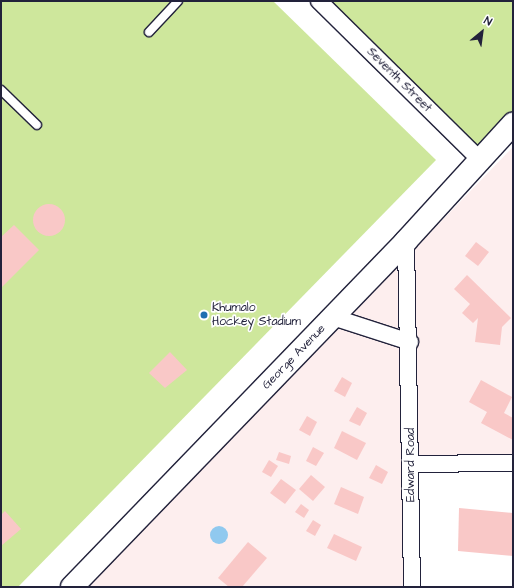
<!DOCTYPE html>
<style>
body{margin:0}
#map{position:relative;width:514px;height:588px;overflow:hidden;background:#fff;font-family:"Architects Daughter",sans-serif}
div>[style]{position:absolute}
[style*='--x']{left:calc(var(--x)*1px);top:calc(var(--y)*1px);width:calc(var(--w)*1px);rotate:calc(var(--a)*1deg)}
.built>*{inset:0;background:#fdeeee}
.green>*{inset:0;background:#cee79c}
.water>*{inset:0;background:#90c9ef}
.round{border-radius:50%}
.building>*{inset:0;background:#f9c8c7}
.roads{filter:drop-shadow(1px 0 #22223b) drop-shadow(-1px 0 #22223b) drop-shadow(0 1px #22223b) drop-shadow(0 -1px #22223b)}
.service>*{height:8px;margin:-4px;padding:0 4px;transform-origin:4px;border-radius:4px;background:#fff}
.minor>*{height:16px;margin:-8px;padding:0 8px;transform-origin:8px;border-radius:8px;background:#fff}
.secondary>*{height:22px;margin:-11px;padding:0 11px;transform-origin:11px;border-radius:11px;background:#fff}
.dots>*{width:11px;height:11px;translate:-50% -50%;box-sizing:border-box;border:2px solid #fff;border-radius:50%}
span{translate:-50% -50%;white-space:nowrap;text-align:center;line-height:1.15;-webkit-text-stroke:3.5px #fff;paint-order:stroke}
.street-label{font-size:12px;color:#22223b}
.poi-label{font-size:12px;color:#22223b}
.left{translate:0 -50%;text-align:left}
.frame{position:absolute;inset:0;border:2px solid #22223b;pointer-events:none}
.north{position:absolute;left:462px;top:12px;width:40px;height:40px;-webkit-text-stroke:3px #fff;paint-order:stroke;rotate:29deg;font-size:11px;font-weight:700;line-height:16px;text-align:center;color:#22223b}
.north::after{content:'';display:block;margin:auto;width:14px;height:18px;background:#22223b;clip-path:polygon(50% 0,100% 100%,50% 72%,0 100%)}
</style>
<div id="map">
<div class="built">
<div style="clip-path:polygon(513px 147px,513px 462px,409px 463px,410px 587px,88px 587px)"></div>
</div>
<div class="green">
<div style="clip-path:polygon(1px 1px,273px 1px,436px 160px,18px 587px,1px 587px)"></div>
<div style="clip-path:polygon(317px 1px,513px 1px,513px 123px,479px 159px)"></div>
</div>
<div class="water">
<div class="round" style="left:210px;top:526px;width:18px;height:18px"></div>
</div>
<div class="building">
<div class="round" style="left:33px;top:204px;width:32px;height:32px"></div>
<div style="clip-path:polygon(14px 225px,39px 250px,1px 288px,1px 237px)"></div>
<div style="clip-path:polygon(476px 242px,489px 252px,478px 266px,465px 256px)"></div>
<div style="clip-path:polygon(467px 275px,511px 318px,502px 327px,500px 345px,475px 342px,478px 318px,473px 323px,462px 313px,470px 304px,454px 289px)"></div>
<div style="clip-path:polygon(170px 352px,187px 370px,165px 388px,149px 373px)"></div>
<div style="clip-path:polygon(342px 377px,352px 383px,345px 397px,334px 391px)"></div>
<div style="clip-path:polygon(481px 380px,512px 397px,504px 413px,513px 418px,513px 440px,481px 423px,487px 412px,469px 402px)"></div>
<div style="clip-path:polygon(357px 407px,367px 413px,360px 426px,349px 421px)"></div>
<div style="clip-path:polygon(307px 416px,317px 422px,310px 436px,299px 430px)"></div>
<div style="clip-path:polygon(342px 431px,366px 443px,357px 460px,334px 448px)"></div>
<div style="clip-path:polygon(313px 447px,324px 453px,316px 466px,306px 461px)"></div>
<div style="clip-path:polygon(279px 452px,291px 456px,289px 464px,276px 460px)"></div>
<div style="clip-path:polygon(269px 460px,278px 466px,271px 477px,262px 472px)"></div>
<div style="clip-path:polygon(376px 465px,388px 472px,382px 484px,369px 478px)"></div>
<div style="clip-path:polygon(311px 475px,325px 487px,313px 501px,299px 489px)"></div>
<div style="clip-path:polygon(281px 479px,296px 490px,285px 504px,270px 493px)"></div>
<div style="clip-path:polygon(341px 487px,364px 497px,358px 514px,334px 504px)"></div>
<div style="clip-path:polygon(301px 504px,309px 510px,304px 518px,295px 512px)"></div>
<div style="clip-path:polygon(459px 508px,513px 513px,513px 556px,458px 551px)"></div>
<div style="clip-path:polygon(5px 511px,21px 529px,1px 546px,1px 515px)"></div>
<div style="clip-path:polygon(313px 520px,321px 525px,315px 536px,306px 531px)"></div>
<div style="clip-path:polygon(334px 534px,362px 547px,356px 561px,327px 548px)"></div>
<div style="clip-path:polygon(248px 542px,267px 558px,242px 587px,229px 587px,218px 578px)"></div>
</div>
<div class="roads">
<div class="service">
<div style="--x:149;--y:32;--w:42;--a:-46.9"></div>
<div style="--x:1;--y:90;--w:50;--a:44.2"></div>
</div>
<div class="minor">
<div style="--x:319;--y:1;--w:225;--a:44.6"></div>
<div style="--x:406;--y:241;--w:346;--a:89"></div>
<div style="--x:333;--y:317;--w:81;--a:18"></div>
<div style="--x:411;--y:464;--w:102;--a:-0.6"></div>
</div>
<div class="secondary">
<div style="--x:72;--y:587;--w:481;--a:-46"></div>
<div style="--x:406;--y:241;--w:159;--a:-47.6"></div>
</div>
</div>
<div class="dots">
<div style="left:204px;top:315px;background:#1f6fb2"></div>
</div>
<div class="street-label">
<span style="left:399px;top:80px;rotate:45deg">Seventh Street</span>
<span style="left:294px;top:357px;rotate:-46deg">George Avenue</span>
<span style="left:411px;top:465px;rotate:-90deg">Edward Road</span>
</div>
<div class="poi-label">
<span class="left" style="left:212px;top:315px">Khumalo<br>Hockey Stadium</span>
</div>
<div class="frame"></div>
<div class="north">N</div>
</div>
